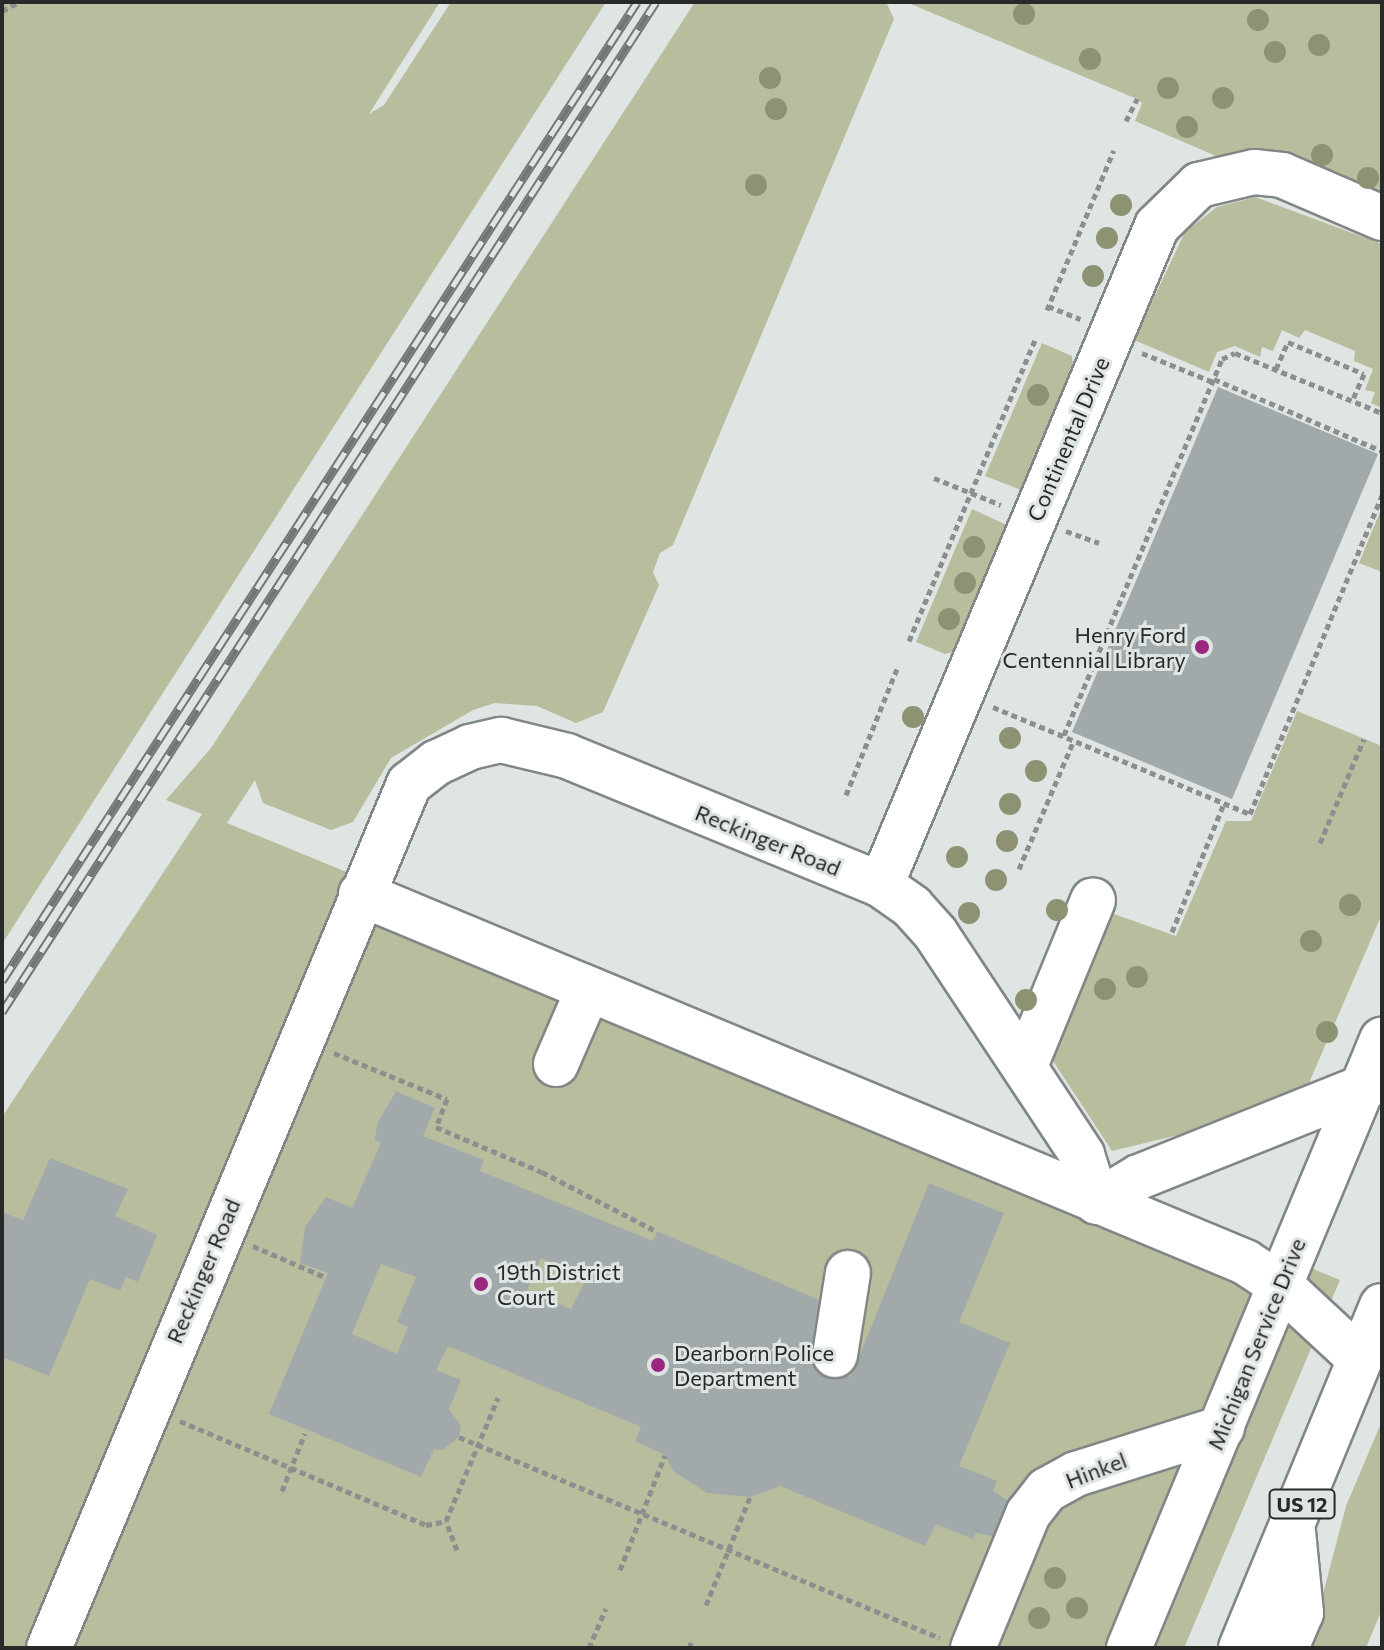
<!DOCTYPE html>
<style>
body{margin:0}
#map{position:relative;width:1384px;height:1650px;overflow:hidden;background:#dee5e3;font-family:Commissioner,sans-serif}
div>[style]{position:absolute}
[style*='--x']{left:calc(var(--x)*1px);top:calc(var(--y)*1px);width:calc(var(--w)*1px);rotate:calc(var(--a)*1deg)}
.green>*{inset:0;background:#b8be9d}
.building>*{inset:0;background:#a2a9ab}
.path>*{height:5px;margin-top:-2.5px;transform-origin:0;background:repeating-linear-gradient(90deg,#8b8f8e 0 6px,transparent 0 10px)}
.roads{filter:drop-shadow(2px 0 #808785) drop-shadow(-2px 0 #808785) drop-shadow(0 2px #808785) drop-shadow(0 -2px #808785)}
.minor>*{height:44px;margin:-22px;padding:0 22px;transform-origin:22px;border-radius:22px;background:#fff}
.major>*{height:44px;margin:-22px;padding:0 22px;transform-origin:22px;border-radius:22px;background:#fff}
.rail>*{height:9px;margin-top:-4.5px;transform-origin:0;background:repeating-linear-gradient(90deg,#dee5e3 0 18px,#727675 0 36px);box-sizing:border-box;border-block:2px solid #727675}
.trees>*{width:22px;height:22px;margin:-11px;border-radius:50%;background:#8d9372}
.dots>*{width:22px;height:22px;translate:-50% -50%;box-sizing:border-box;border:4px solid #dee5e3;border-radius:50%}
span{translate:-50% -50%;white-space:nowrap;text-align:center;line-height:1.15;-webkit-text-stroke:6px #dee5e3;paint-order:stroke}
.shield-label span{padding:2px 6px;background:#dee5e3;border:2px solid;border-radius:6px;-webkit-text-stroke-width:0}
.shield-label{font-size:20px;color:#282a2a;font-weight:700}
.street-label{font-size:22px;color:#282a2a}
.poi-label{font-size:22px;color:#282a2a}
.right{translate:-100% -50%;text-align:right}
.left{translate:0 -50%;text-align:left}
.frame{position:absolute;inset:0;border:4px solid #282a2a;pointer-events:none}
</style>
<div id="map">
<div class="green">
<div style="clip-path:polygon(2px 2px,440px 2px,369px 114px,384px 105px,451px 2px,606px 2px,2px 944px)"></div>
<div style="clip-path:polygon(695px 2px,886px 2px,894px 19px,673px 545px,660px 553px,653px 572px,659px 585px,603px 712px,576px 723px,537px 706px,495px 703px,473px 710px,391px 758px,353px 822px,331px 830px,263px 803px,255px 780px,227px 823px,1340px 1280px,1184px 1648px,2px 1648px,2px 1117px,202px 814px,166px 800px,211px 748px)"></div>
<div style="clip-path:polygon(906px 2px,1382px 2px,1382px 195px,1289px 156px,1216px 156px,1135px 121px,1142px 103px,1137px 99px)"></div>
<div style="clip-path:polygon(1255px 197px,1382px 244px,1382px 408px,1371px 403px,1375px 392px,1365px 390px,1373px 369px,1354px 361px,1355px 351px,1305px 330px,1299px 338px,1282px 330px,1273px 351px,1262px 347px,1260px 357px,1235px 346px,1217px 352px,1209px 372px,1134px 340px,1185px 232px,1217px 207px)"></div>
<div style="clip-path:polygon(1042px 343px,1072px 356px,1073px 370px,1024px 491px,985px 476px)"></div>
<div style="clip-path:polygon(1382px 507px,1382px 572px,1359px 563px)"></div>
<div style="clip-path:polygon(972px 509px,1009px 526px,956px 651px,945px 654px,916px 642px)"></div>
<div style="clip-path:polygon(1297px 711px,1382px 746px,1382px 914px,1299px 1106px,1112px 1151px,1051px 1058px,1106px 919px,1114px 914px,1176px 936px,1226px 821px,1251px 821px)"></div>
<div style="clip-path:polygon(1382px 1421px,1382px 1609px,1366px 1648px,1303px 1648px,1319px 1609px,1346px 1506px)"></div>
</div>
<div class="building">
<div style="clip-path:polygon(1218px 387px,1378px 454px,1232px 799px,1072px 732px)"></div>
<div style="clip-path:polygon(evenodd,396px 1091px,435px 1108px,423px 1136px,484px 1160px,480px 1171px,653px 1241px,657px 1231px,836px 1307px,810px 1361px,851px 1377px,929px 1183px,1004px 1213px,959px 1322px,1010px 1343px,959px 1466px,997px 1481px,993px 1491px,1013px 1504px,997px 1537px,976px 1533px,973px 1539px,936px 1524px,925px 1546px,780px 1486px,750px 1497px,707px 1493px,673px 1471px,665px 1455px,635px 1441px,641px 1427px,448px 1346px,436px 1370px,461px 1380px,449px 1409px,461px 1426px,459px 1437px,443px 1450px,434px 1449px,421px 1477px,269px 1414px,328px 1273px,300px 1263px,305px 1227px,326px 1197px,352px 1208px,381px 1143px,375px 1140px,377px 1124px,396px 1091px,541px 1258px,587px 1277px,571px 1309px,527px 1290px,541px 1258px,396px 1091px,381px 1264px,416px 1277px,397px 1322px,408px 1327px,397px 1354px,352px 1334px,381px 1264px)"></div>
<div style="clip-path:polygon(50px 1158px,128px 1189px,115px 1216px,157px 1235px,138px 1282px,126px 1277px,120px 1291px,90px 1279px,49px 1376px,2px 1357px,2px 1212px,23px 1220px)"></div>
</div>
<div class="path">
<div style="--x:2;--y:11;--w:19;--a:-28"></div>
<div style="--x:1126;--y:121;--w:25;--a:-63"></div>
<div style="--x:1048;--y:306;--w:35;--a:22"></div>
<div style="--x:1047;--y:310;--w:173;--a:-67.3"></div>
<div style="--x:1142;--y:353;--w:77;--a:22.2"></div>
<div style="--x:1276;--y:369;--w:30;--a:-66"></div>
<div style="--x:1288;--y:342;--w:82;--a:22.8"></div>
<div style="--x:1364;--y:374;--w:30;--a:114"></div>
<div style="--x:1214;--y:379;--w:183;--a:23.2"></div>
<div style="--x:934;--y:478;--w:72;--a:21.9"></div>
<div style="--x:1066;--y:531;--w:35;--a:20"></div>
<div style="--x:909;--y:641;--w:326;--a:-67.3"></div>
<div style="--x:993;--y:707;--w:278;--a:22.6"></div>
<div style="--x:1250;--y:814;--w:345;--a:-67.5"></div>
<div style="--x:1064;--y:735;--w:408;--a:-67.2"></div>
<div style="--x:1222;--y:359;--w:14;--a:-25"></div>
<div style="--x:1235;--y:353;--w:159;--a:22.2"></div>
<div style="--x:846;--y:795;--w:136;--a:-68"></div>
<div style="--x:1320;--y:843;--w:113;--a:-67.1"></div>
<div style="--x:1019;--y:869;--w:140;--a:-66.9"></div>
<div style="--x:1172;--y:932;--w:139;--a:-68"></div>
<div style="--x:334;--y:1053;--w:122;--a:22.2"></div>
<div style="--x:447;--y:1099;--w:30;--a:111"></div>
<div style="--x:436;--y:1127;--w:115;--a:23"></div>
<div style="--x:542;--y:1172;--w:126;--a:27.4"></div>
<div style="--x:253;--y:1246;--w:78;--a:23.3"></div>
<div style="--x:180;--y:1421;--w:267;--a:22.9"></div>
<div style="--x:426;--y:1525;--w:20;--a:-11"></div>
<div style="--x:459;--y:1437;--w:521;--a:22.68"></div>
<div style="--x:282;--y:1491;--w:62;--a:-68.4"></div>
<div style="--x:457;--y:1550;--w:31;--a:-111"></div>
<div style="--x:446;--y:1521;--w:134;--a:-67.1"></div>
<div style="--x:620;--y:1570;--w:123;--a:-68.6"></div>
<div style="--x:706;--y:1605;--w:117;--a:-67.8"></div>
<div style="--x:589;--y:1648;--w:43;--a:-67"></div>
<div style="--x:689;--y:1648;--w:8;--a:-67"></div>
</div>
<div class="roads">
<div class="minor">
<div style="--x:881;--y:885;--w:714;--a:-67.28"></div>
<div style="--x:1157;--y:226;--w:59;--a:-44.3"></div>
<div style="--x:1199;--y:185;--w:57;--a:-13.3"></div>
<div style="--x:1254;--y:172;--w:28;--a:6"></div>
<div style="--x:1282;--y:175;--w:109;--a:23.3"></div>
<div style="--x:361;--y:894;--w:958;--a:22.6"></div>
<div style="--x:1245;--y:1262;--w:42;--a:33.3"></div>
<div style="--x:1280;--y:1285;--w:109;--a:42.8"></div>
<div style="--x:556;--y:1064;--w:81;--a:-66.6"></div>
<div style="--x:1025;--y:1066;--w:179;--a:-67.7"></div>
<div style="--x:1097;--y:1202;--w:49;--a:-30.8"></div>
<div style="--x:1139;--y:1177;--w:256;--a:-21.8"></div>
<div style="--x:835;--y:1355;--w:83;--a:-81"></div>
<div style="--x:49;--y:1648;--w:936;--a:-67.38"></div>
<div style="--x:409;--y:784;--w:34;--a:-38"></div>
<div style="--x:436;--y:763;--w:38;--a:-25"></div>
<div style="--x:470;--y:747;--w:32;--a:-13"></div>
<div style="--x:501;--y:740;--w:68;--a:13.6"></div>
<div style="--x:567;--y:756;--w:339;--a:22.3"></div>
<div style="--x:881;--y:885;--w:38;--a:35"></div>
<div style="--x:912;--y:907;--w:36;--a:48"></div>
<div style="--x:936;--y:934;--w:265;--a:56.5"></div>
<div style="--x:1082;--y:1155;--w:49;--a:72.3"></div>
<div style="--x:973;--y:1648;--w:145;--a:-67.7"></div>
<div style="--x:1028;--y:1514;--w:31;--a:-52"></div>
<div style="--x:1047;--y:1490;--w:33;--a:-29"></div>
<div style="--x:1076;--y:1474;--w:153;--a:-17.5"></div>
<div style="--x:1129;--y:1648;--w:659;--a:-67.41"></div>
</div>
<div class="major">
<div style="--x:1241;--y:1648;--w:370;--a:-67.6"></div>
<div style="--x:1286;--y:1648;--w:38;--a:-67"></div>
<div style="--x:1301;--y:1613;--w:81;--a:-95.6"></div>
</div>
</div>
<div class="rail">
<div style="--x:2;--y:981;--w:1167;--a:-57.03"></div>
<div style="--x:2;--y:1012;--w:1203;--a:-57.08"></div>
</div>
<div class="trees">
<div style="left:1024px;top:14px"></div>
<div style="left:1258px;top:20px"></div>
<div style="left:1319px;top:45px"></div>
<div style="left:1275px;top:52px"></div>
<div style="left:1090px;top:59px"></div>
<div style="left:770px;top:78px"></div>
<div style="left:1168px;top:88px"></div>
<div style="left:1223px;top:98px"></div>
<div style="left:776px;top:109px"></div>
<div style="left:1187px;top:127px"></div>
<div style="left:1322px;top:155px"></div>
<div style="left:1368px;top:178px"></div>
<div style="left:756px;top:185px"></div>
<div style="left:1121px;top:205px"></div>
<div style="left:1107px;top:238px"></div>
<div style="left:1093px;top:276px"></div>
<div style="left:1038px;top:395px"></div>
<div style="left:974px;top:547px"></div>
<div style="left:965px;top:583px"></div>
<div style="left:949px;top:619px"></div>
<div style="left:913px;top:717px"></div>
<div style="left:1010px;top:738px"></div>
<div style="left:1036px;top:771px"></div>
<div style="left:1010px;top:804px"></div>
<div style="left:1007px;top:841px"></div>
<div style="left:957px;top:857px"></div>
<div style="left:996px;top:880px"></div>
<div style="left:1350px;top:905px"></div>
<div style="left:1057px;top:910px"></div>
<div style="left:969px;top:913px"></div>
<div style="left:1311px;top:941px"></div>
<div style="left:1137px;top:977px"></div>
<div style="left:1105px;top:989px"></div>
<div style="left:1026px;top:1000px"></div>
<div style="left:1327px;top:1032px"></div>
<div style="left:1055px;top:1578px"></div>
<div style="left:1077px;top:1608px"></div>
<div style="left:1039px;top:1618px"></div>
</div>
<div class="dots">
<div style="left:1202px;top:647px;background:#9a2681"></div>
<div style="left:481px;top:1284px;background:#9a2681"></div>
<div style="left:658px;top:1365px;background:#9a2681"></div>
</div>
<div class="shield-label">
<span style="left:1302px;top:1504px">US 12</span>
</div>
<div class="street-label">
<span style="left:1068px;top:439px;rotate:-67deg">Continental Drive</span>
<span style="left:768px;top:840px;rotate:22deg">Reckinger Road</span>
<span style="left:203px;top:1271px;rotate:-67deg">Reckinger Road</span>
<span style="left:1256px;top:1344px;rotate:-68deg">Michigan Service Drive</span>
<span style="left:1096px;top:1470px;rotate:-21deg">Hinkel</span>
</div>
<div class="poi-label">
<span class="right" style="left:1186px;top:647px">Henry Ford<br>Centennial Library</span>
<span class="left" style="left:497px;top:1284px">19th District<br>Court</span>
<span class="left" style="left:674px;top:1365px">Dearborn Police<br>Department</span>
</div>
<div class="frame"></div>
</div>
